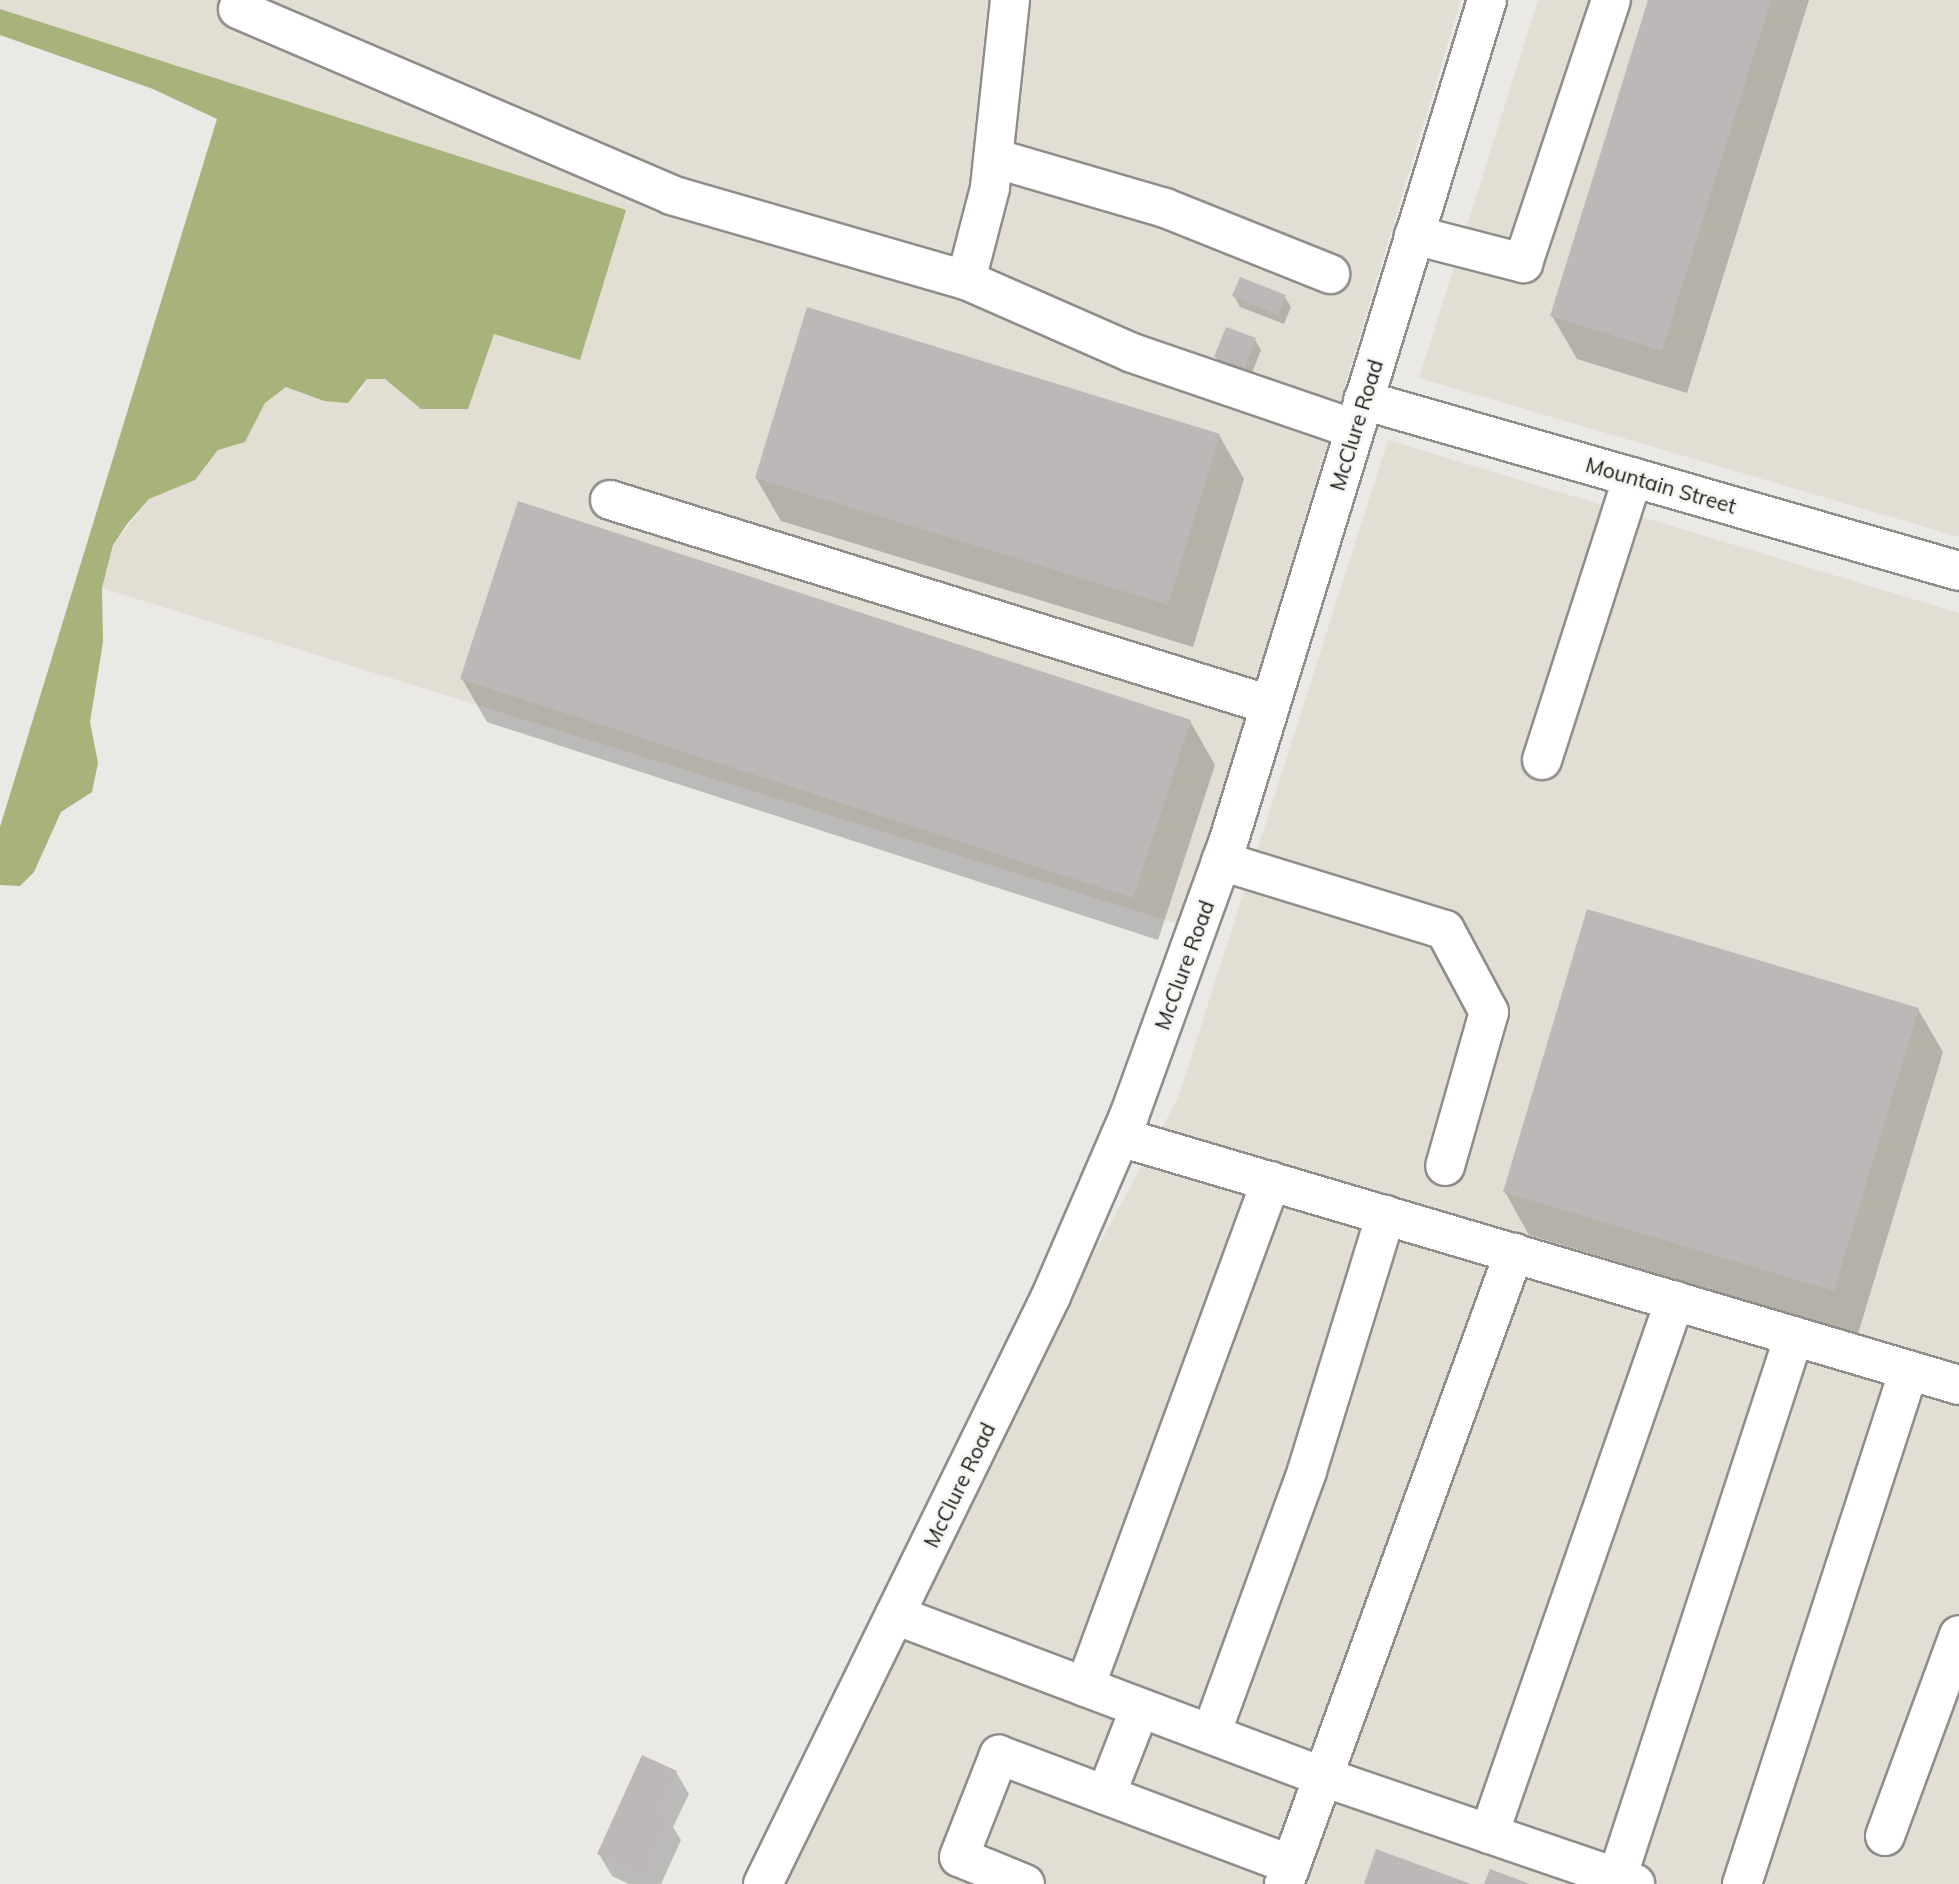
<!DOCTYPE html>
<style>
body{margin:0}
#map{position:relative;width:1959px;height:1884px;overflow:hidden;background:#ebe9e6;font-family:Mulish,sans-serif}
div>[style]{position:absolute}
[style*='--x']{left:calc(var(--x)*1px);top:calc(var(--y)*1px);width:calc(var(--w)*1px);rotate:calc(var(--a)*1deg)}
.built>*{inset:0;background:#e3ded4}
.forest>*{inset:0;background:#a7b37a}
.shadow>*{inset:0;background:#0003}
.building>*{inset:0;background:#bcb8b7}
.roads{filter:drop-shadow(2px 0 #8e8d8a) drop-shadow(-2px 0 #8e8d8a) drop-shadow(0 2px #8e8d8a) drop-shadow(0 -2px #8e8d8a)}
.minor>*{height:38px;margin:-19px;padding:0 19px;transform-origin:19px;border-radius:19px;background:#fff}
span{translate:-50% -50%;white-space:nowrap;text-align:center;line-height:1.15;-webkit-text-stroke:5px #f8f6f3;paint-order:stroke}
.street-label{font-size:21px;color:#1c1c1b}
</style>
<div id="map">
<div class="built">
<div style="clip-path:polygon(0 0,1461px 0,1182px 925px,102px 588px,113px 545px,149px 499px,195px 480px,218px 450px,245px 442px,265px 403px,286px 386px,324px 401px,362px 391px,367px 379px,385px 379px,421px 409px,468px 409px,222px 82px,0 9px)"></div>
<div style="clip-path:polygon(1538px 0,1959px 0,1959px 537px,1419px 378px)"></div>
<div style="clip-path:polygon(1388px 440px,1959px 613px,1959px 1884px,786px 1884px,850px 1707px,1178px 1098px)"></div>
</div>
<div class="forest">
<div style="clip-path:polygon(0 9px,626px 210px,580px 360px,494px 334px,468px 409px,421px 409px,385px 379px,367px 379px,348px 403px,324px 401px,286px 387px,265px 403px,245px 442px,218px 450px,195px 480px,149px 499px,127px 524px,113px 545px,102px 588px,103px 642px,90px 722px,98px 763px,92px 792px,61px 812px,34px 872px,20px 886px,0 885px,0 827px,217px 119px,153px 89px,0 35px)"></div>
</div>
<div class="shadow">
<div style="clip-path:polygon(1650px 0,1809px 0,1687px 393px,1577px 359px,1552px 316px)"></div>
<div style="clip-path:polygon(1234px 296px,1285px 297px,1291px 307px,1284px 324px,1240px 307px)"></div>
<div style="clip-path:polygon(1255px 340px,1261px 350px,1250px 378px,1222px 367px,1216px 357px)"></div>
<div style="clip-path:polygon(1219px 435px,1244px 479px,1193px 647px,781px 521px,756px 478px)"></div>
<div style="clip-path:polygon(462px 679px,1190px 721px,1215px 765px,1158px 940px,487px 722px)"></div>
<div style="clip-path:polygon(1918px 1009px,1943px 1052px,1858px 1334px,1529px 1235px,1505px 1192px)"></div>
<div style="clip-path:polygon(676px 1772px,689px 1794px,673px 1827px,681px 1840px,661px 1884px,629px 1884px,612px 1876px,599px 1854px)"></div>
</div>
<div class="building">
<div style="clip-path:polygon(1648px 0,1771px 0,1662px 351px,1550px 316px)"></div>
<div style="clip-path:polygon(1240px 277px,1286px 295px,1278px 315px,1232px 296px)"></div>
<div style="clip-path:polygon(807px 307px,1220px 434px,1168px 605px,755px 478px)"></div>
<div style="clip-path:polygon(1226px 327px,1256px 338px,1245px 368px,1214px 357px)"></div>
<div style="clip-path:polygon(518px 501px,1191px 720px,1133px 898px,460px 679px)"></div>
<div style="clip-path:polygon(1587px 909px,1919px 1008px,1834px 1291px,1503px 1192px)"></div>
<div style="clip-path:polygon(642px 1755px,677px 1771px,658px 1812px,670px 1817px,643px 1876px,597px 1854px)"></div>
<div style="clip-path:polygon(1376px 1849px,1471px 1884px,1364px 1884px)"></div>
<div style="clip-path:polygon(1490px 1869px,1530px 1884px,1484px 1884px)"></div>
</div>
<div class="roads">
<div class="minor">
<div style="--x:1010;--y:0;--w:189;--a:96.1"></div>
<div style="--x:990;--y:188;--w:95;--a:104.6"></div>
<div style="--x:966;--y:280;--w:181;--a:23.7"></div>
<div style="--x:1132;--y:353;--w:235;--a:18.9"></div>
<div style="--x:238;--y:9;--w:471;--a:23.2"></div>
<div style="--x:671;--y:195;--w:307;--a:16.1"></div>
<div style="--x:994;--y:158;--w:178;--a:16.3"></div>
<div style="--x:1165;--y:208;--w:178;--a:21.8"></div>
<div style="--x:1414;--y:235;--w:113;--a:14.4"></div>
<div style="--x:1523;--y:263;--w:277;--a:-71.5"></div>
<div style="--x:1363;--y:400;--w:620;--a:16.01"></div>
<div style="--x:610;--y:500;--w:691;--a:17.26"></div>
<div style="--x:1542;--y:760;--w:297;--a:-72.2"></div>
<div style="--x:1221;--y:861;--w:234;--a:17.1"></div>
<div style="--x:1445;--y:930;--w:93;--a:61.8"></div>
<div style="--x:1489;--y:1012;--w:160;--a:105.9"></div>
<div style="--x:1120;--y:1137;--w:875;--a:16.47"></div>
<div style="--x:895;--y:1615;--w:458;--a:20.7"></div>
<div style="--x:1323;--y:1777;--w:330;--a:18.9"></div>
<div style="--x:1085;--y:1687;--w:539;--a:-69.82"></div>
<div style="--x:1211;--y:1734;--w:280;--a:-69.9"></div>
<div style="--x:1307;--y:1471;--w:268;--a:-72.9"></div>
<div style="--x:1106;--y:1795;--w:93;--a:-68.7"></div>
<div style="--x:1489;--y:1834;--w:565;--a:-70.8"></div>
<div style="--x:1885;--y:1836;--w:214;--a:-69.8"></div>
<div style="--x:1617;--y:1878;--w:570;--a:-71.91"></div>
<div style="--x:763;--y:1884;--w:655;--a:-63.9"></div>
<div style="--x:1051;--y:1296;--w:196;--a:-66.6"></div>
<div style="--x:1129;--y:1116;--w:290;--a:-70.1"></div>
<div style="--x:1228;--y:843;--w:882;--a:-72.92"></div>
<div style="--x:1025;--y:1884;--w:71;--a:-157.8"></div>
<div style="--x:959;--y:1857;--w:110;--a:-68.6"></div>
<div style="--x:999;--y:1755;--w:312;--a:20.6"></div>
<div style="--x:1284;--y:1884;--w:672;--a:-69.97"></div>
<div style="--x:1742;--y:1884;--w:540;--a:-72"></div>
</div>
</div>
<div class="street-label">
<span style="left:1356px;top:425px;rotate:-73deg">McClure Road</span>
<span style="left:1661px;top:485px;rotate:16deg">Mountain Street</span>
<span style="left:1184px;top:965px;rotate:-70deg">McClure Road</span>
<span style="left:959px;top:1485px;rotate:-64deg">McClure Road</span>
</div>
</div>
